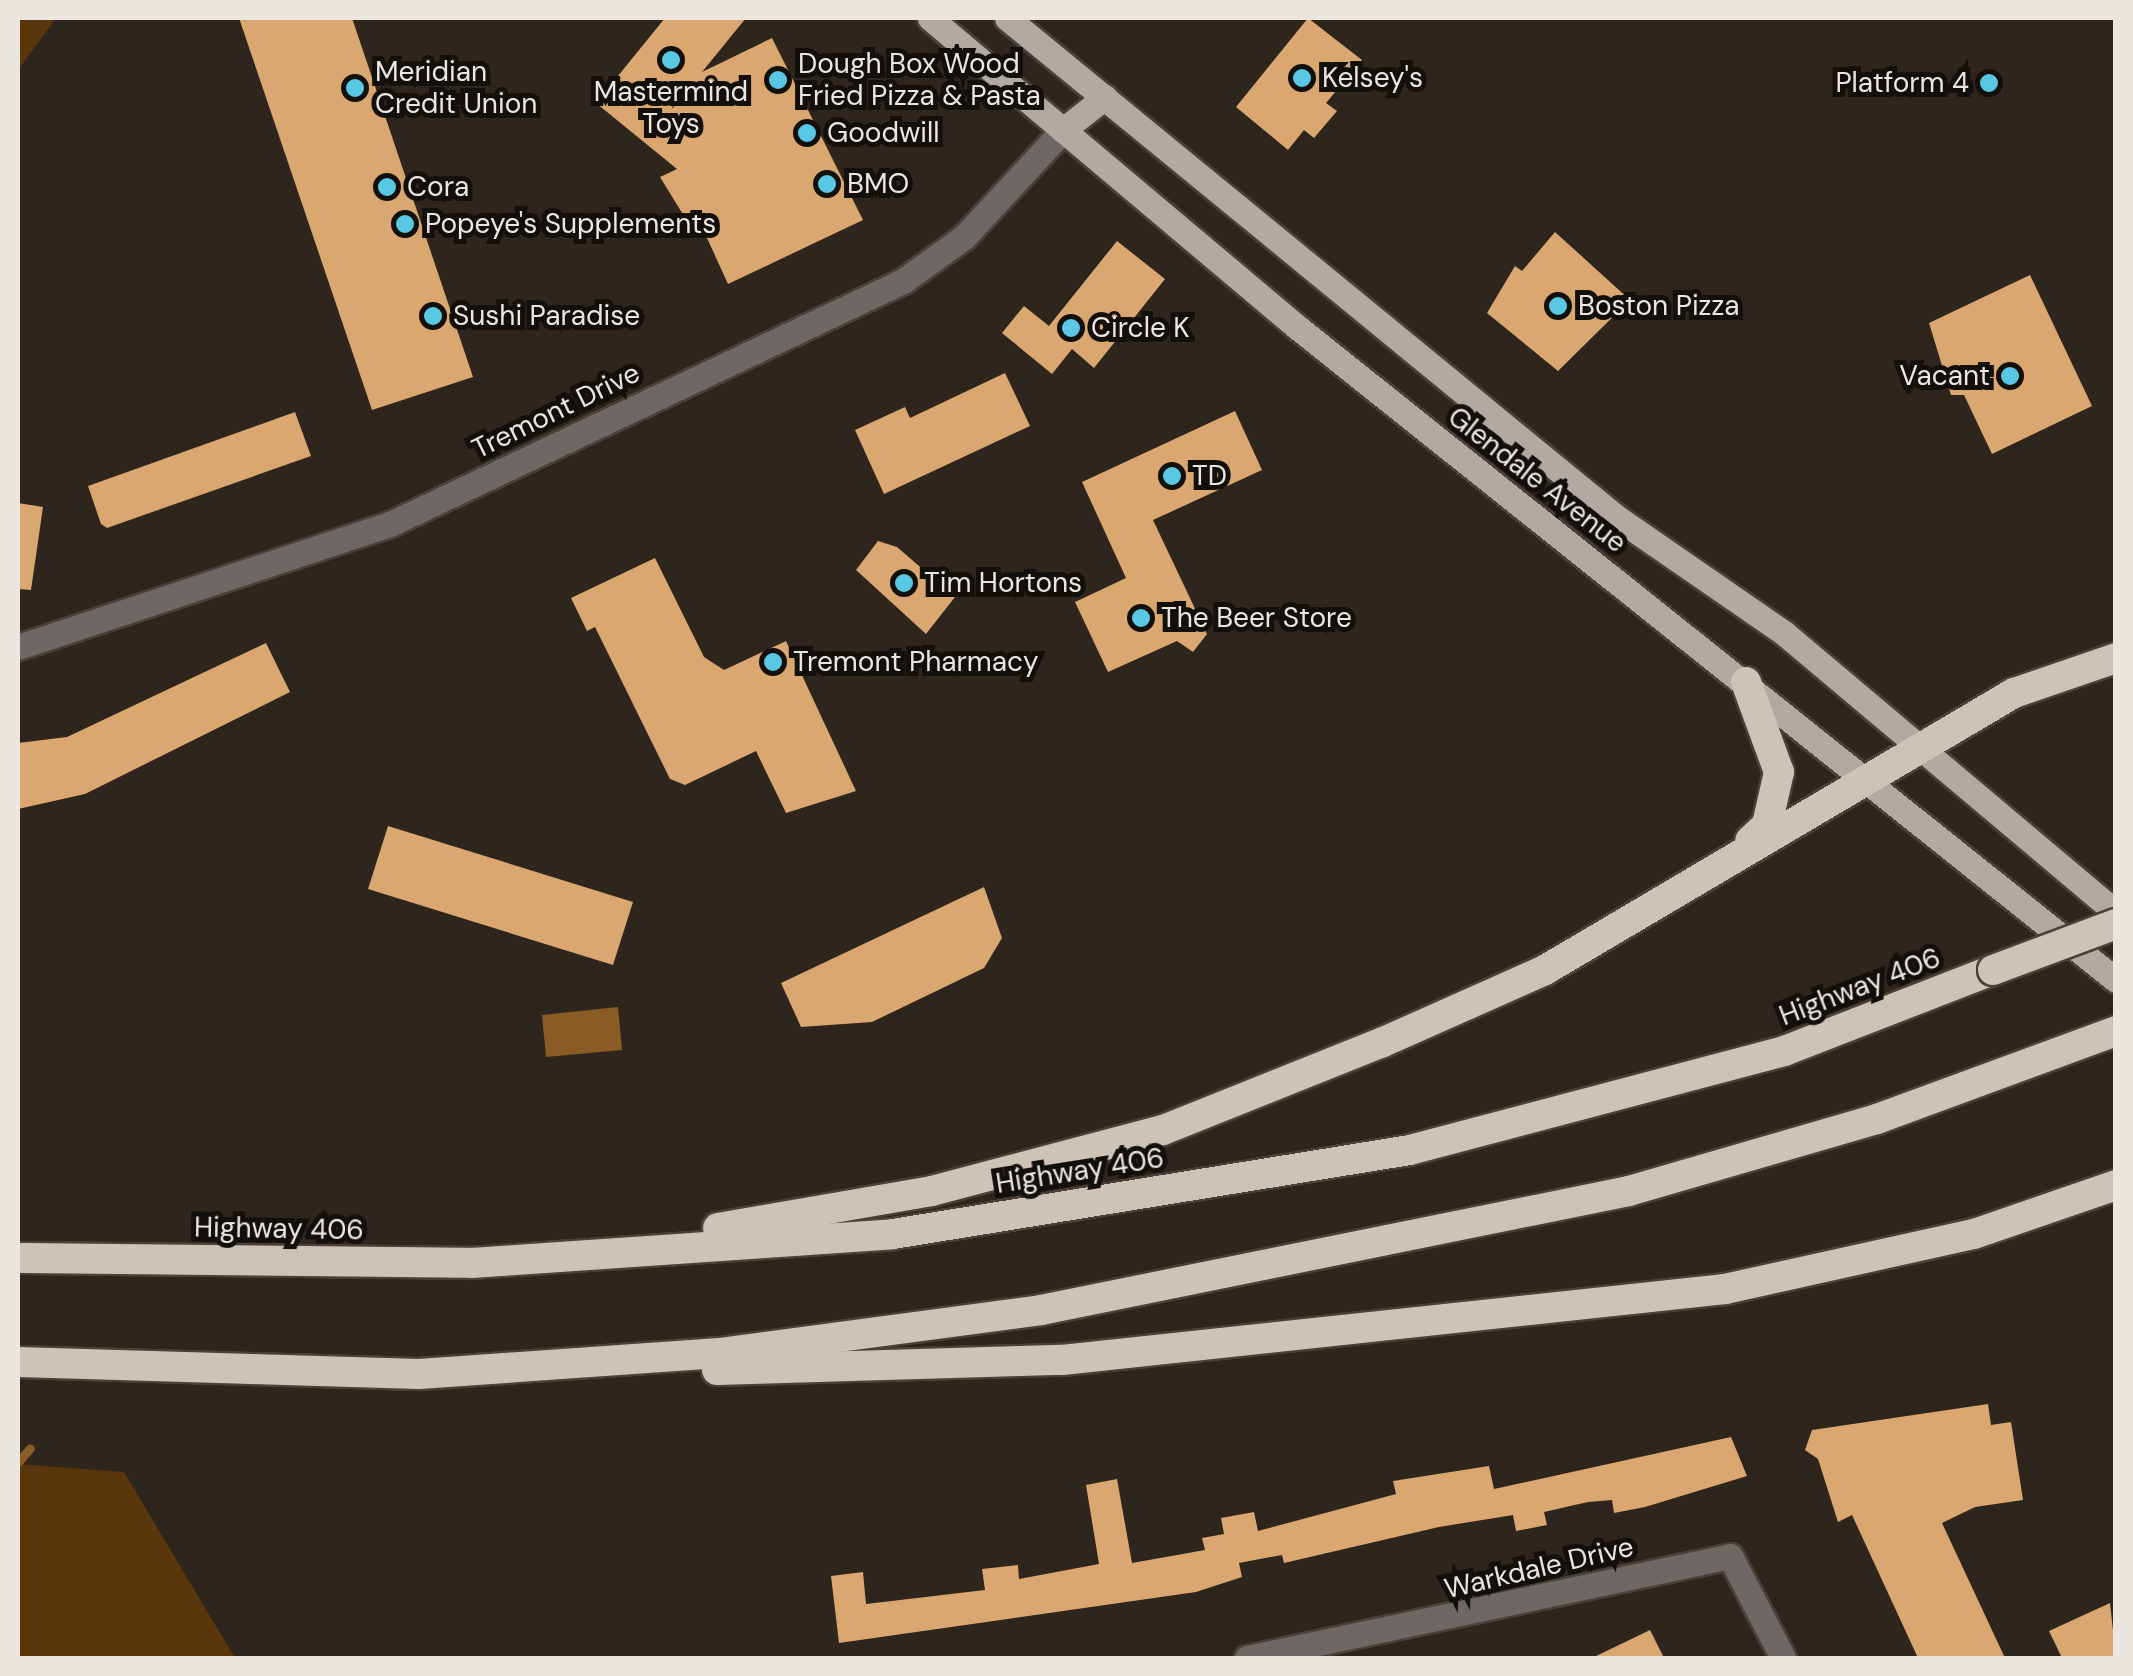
<!DOCTYPE html>
<style>
body{margin:0}
#map{position:relative;width:2133px;height:1676px;overflow:hidden;background:#2e251c;font-family:"DM Sans",sans-serif}
div>[style]{position:absolute}
[style*='--x']{left:calc(var(--x)*1px);top:calc(var(--y)*1px);width:calc(var(--w)*1px);rotate:calc(var(--a)*1deg)}
.green>*{inset:0;background:#59370b}
.water>*{inset:0;background:#8a5b25}
.stream>*{height:9px;margin:-4.5px;padding:0 4.5px;transform-origin:4.5px;border-radius:4.5px;background:#8a5b25}
.building>*{inset:0;background:#daa771}
.roads{filter:drop-shadow(2px 0 #494037) drop-shadow(-2px 0 #494037) drop-shadow(0 2px #494037) drop-shadow(0 -2px #494037)}
.minor>*{height:25px;margin:-12.5px;padding:0 12.5px;transform-origin:12.5px;border-radius:12.5px;background:#6d6863}
.major>*{height:25px;margin:-12.5px;padding:0 12.5px;transform-origin:12.5px;border-radius:12.5px;background:#b2a9a0}
.highway>*{height:30px;margin:-15px;padding:0 15px;transform-origin:15px;border-radius:15px;background:#cec3b7}
.bridges{filter:drop-shadow(2px 0 #494037) drop-shadow(-2px 0 #494037) drop-shadow(0 2px #494037) drop-shadow(0 -2px #494037)}
.highway-bridge>*{height:30px;margin:-15px;padding:0 15px;transform-origin:15px;border-radius:15px;background:#cec3b7}
.dots>*{width:28px;height:28px;translate:-50% -50%;box-sizing:border-box;border:5px solid #130f0b;border-radius:50%}
span{translate:-50% -50%;white-space:nowrap;text-align:center;line-height:1.15;-webkit-text-stroke:10px #130f0b;paint-order:stroke}
.poi-label{font-size:28px;color:#ece6e0}
.left{translate:0 -50%;text-align:left}
.right{translate:-100% -50%;text-align:right}
.street-label{font-size:28px;color:#ece6e0}
.frame{position:absolute;inset:0;border:20px solid #ece6e0;pointer-events:none}
</style>
<div id="map">
<div class="green">
<div style="clip-path:polygon(18px 18px,56px 18px,18px 70px)"></div>
<div style="clip-path:polygon(18px 1464px,124px 1472px,235px 1658px,18px 1658px)"></div>
</div>
<div class="water">
<div style="clip-path:polygon(618px 1007px,622px 1050px,546px 1057px,542px 1015px)"></div>
</div>
<div class="stream">
<div style="--x:18;--y:1462;--w:18;--a:-49"></div>
</div>
<div class="building">
<div style="clip-path:polygon(239px 18px,352px 18px,473px 377px,372px 410px)"></div>
<div style="clip-path:polygon(665px 18px,746px 18px,702px 72px,772px 38px,863px 220px,728px 284px,697px 216px,687px 221px,660px 177px,677px 169px,596px 103px)"></div>
<div style="clip-path:polygon(1308px 18px,1362px 60px,1326px 103px,1337px 111px,1314px 138px,1304px 130px,1288px 150px,1236px 107px)"></div>
<div style="clip-path:polygon(1555px 232px,1630px 300px,1558px 371px,1487px 313px,1515px 266px,1522px 271px)"></div>
<div style="clip-path:polygon(1117px 241px,1165px 279px,1094px 368px,1072px 349px,1052px 374px,1002px 333px,1024px 306px,1049px 326px)"></div>
<div style="clip-path:polygon(2030px 275px,2092px 406px,1992px 454px,1964px 395px,1951px 395px,1929px 323px)"></div>
<div style="clip-path:polygon(1005px 373px,1030px 426px,884px 494px,855px 430px,905px 407px,910px 418px)"></div>
<div style="clip-path:polygon(1235px 411px,1262px 470px,1153px 520px,1207px 634px,1193px 652px,1177px 641px,1108px 672px,1075px 602px,1126px 578px,1082px 482px)"></div>
<div style="clip-path:polygon(295px 412px,311px 456px,107px 528px,101px 524px,88px 486px)"></div>
<div style="clip-path:polygon(18px 503px,43px 507px,31px 590px,18px 589px)"></div>
<div style="clip-path:polygon(878px 541px,897px 547px,955px 597px,926px 634px,856px 570px)"></div>
<div style="clip-path:polygon(655px 558px,704px 657px,724px 670px,786px 641px,856px 791px,786px 813px,756px 751px,685px 785px,670px 779px,595px 627px,587px 631px,571px 598px)"></div>
<div style="clip-path:polygon(266px 643px,290px 692px,85px 794px,18px 809px,18px 743px,67px 737px)"></div>
<div style="clip-path:polygon(388px 826px,633px 902px,613px 965px,368px 889px)"></div>
<div style="clip-path:polygon(984px 887px,1002px 938px,984px 968px,872px 1022px,801px 1027px,781px 983px)"></div>
<div style="clip-path:polygon(1988px 1404px,1991px 1425px,2011px 1422px,2023px 1500px,1975px 1507px,1942px 1523px,2005px 1658px,1918px 1658px,1852px 1515px,1838px 1522px,1818px 1459px,1805px 1450px,1812px 1430px)"></div>
<div style="clip-path:polygon(1731px 1437px,1747px 1476px,1645px 1507px,1614px 1513px,1612px 1500px,1588px 1502px,1544px 1512px,1547px 1525px,1516px 1531px,1513px 1515px,1439px 1527px,1284px 1563px,1282px 1555px,1239px 1563px,1242px 1577px,1196px 1592px,839px 1643px,831px 1576px,863px 1572px,866px 1604px,985px 1590px,982px 1569px,1018px 1565px,1019px 1579px,1099px 1564px,1086px 1485px,1117px 1479px,1132px 1563px,1205px 1550px,1202px 1538px,1224px 1534px,1221px 1518px,1254px 1512px,1258px 1531px,1396px 1494px,1393px 1481px,1489px 1466px,1494px 1489px)"></div>
<div style="clip-path:polygon(2110px 1603px,2116px 1658px,2062px 1658px,2049px 1631px)"></div>
<div style="clip-path:polygon(1650px 1630px,1664px 1658px,1592px 1658px)"></div>
</div>
<div class="roads">
<div class="minor">
<div style="--x:18;--y:647;--w:394;--a:-18.3"></div>
<div style="--x:392;--y:523;--w:565;--a:-25.34"></div>
<div style="--x:903;--y:281;--w:75;--a:-35.8"></div>
<div style="--x:964;--y:237;--w:146;--a:-47.2"></div>
<div style="--x:1247;--y:1658;--w:494;--a:-11.9"></div>
<div style="--x:1730;--y:1556;--w:115;--a:62.5"></div>
</div>
<div class="major">
<div style="--x:930;--y:18;--w:480;--a:40.1"></div>
<div style="--x:1297;--y:327;--w:1047;--a:38.57"></div>
<div style="--x:1007;--y:18;--w:787;--a:39.33"></div>
<div style="--x:1616;--y:517;--w:204;--a:34.6"></div>
<div style="--x:1784;--y:633;--w:434;--a:40.1"></div>
<div style="--x:1063;--y:130;--w:53;--a:-38.2"></div>
</div>
<div class="highway">
<div style="--x:1746;--y:682;--w:96;--a:69.9"></div>
<div style="--x:1779;--y:772;--w:54;--a:102.8"></div>
<div style="--x:1767;--y:825;--w:23;--a:137"></div>
<div style="--x:718;--y:1228;--w:217;--a:-9.8"></div>
<div style="--x:932;--y:1191;--w:239;--a:-14.8"></div>
<div style="--x:1163;--y:1130;--w:235;--a:-21.8"></div>
<div style="--x:1381;--y:1043;--w:180;--a:-24"></div>
<div style="--x:1545;--y:970;--w:545;--a:-30.57"></div>
<div style="--x:2014;--y:693;--w:108;--a:-18.9"></div>
<div style="--x:18;--y:1258;--w:454;--a:0.6"></div>
<div style="--x:472;--y:1263;--w:422;--a:-3.9"></div>
<div style="--x:893;--y:1234;--w:524;--a:-9.23"></div>
<div style="--x:1410;--y:1150;--w:387;--a:-14.8"></div>
<div style="--x:1784;--y:1051;--w:224;--a:-21.2"></div>
<div style="--x:18;--y:1362;--w:401;--a:1.7"></div>
<div style="--x:419;--y:1374;--w:301;--a:-4"></div>
<div style="--x:719;--y:1353;--w:325;--a:-7.6"></div>
<div style="--x:1041;--y:1310;--w:600;--a:-11.44"></div>
<div style="--x:1629;--y:1191;--w:258;--a:-16.2"></div>
<div style="--x:1877;--y:1119;--w:255;--a:-20.2"></div>
<div style="--x:717;--y:1370;--w:345;--a:-1.7"></div>
<div style="--x:1062;--y:1360;--w:667;--a:-6.11"></div>
<div style="--x:1725;--y:1289;--w:255;--a:-12.5"></div>
<div style="--x:1974;--y:1234;--w:150;--a:-19"></div>
</div>
</div>
<div class="bridges">
<div class="highway-bridge">
<div style="--x:1993;--y:970;--w:131;--a:-20.5"></div>
</div>
</div>
<div class="dots">
<div style="left:671px;top:60px;background:#59c8e4"></div>
<div style="left:1302px;top:78px;background:#59c8e4"></div>
<div style="left:778px;top:80px;background:#59c8e4"></div>
<div style="left:1989px;top:83px;background:#59c8e4"></div>
<div style="left:355px;top:88px;background:#59c8e4"></div>
<div style="left:807px;top:133px;background:#59c8e4"></div>
<div style="left:827px;top:184px;background:#59c8e4"></div>
<div style="left:387px;top:187px;background:#59c8e4"></div>
<div style="left:405px;top:224px;background:#59c8e4"></div>
<div style="left:1558px;top:306px;background:#59c8e4"></div>
<div style="left:433px;top:316px;background:#59c8e4"></div>
<div style="left:1071px;top:328px;background:#59c8e4"></div>
<div style="left:2010px;top:376px;background:#59c8e4"></div>
<div style="left:1172px;top:476px;background:#59c8e4"></div>
<div style="left:904px;top:583px;background:#59c8e4"></div>
<div style="left:1141px;top:618px;background:#59c8e4"></div>
<div style="left:773px;top:662px;background:#59c8e4"></div>
</div>
<div class="poi-label">
<span class="left" style="left:798px;top:80px">Dough Box Wood<br>Fried Pizza &amp; Pasta</span>
<span class="left" style="left:375px;top:88px">Meridian<br>Credit Union</span>
<span class="left" style="left:1322px;top:78px">Kelsey's</span>
<span class="right" style="left:1969px;top:83px">Platform 4</span>
<span style="left:671px;top:108px">Mastermind<br>Toys</span>
<span class="left" style="left:827px;top:133px">Goodwill</span>
<span class="left" style="left:847px;top:184px">BMO</span>
<span class="left" style="left:407px;top:187px">Cora</span>
<span class="left" style="left:425px;top:224px">Popeye's Supplements</span>
<span class="left" style="left:1578px;top:306px">Boston Pizza</span>
<span class="left" style="left:453px;top:316px">Sushi Paradise</span>
<span class="left" style="left:1091px;top:328px">Circle K</span>
<span class="right" style="left:1990px;top:376px">Vacant</span>
<span class="left" style="left:1192px;top:476px">TD</span>
<span class="left" style="left:924px;top:583px">Tim Hortons</span>
<span class="left" style="left:1161px;top:618px">The Beer Store</span>
<span class="left" style="left:793px;top:662px">Tremont Pharmacy</span>
</div>
<div class="street-label">
<span style="left:556px;top:411px;rotate:-26deg">Tremont Drive</span>
<span style="left:1537px;top:480px;rotate:38deg">Glendale Avenue</span>
<span style="left:1860px;top:987px;rotate:-21deg">Highway 406</span>
<span style="left:1080px;top:1171px;rotate:-9deg">Highway 406</span>
<span style="left:279px;top:1229px;rotate:1deg">Highway 406</span>
<span style="left:1539px;top:1568px;rotate:-13deg">Warkdale Drive</span>
</div>
<div class="frame"></div>
</div>
